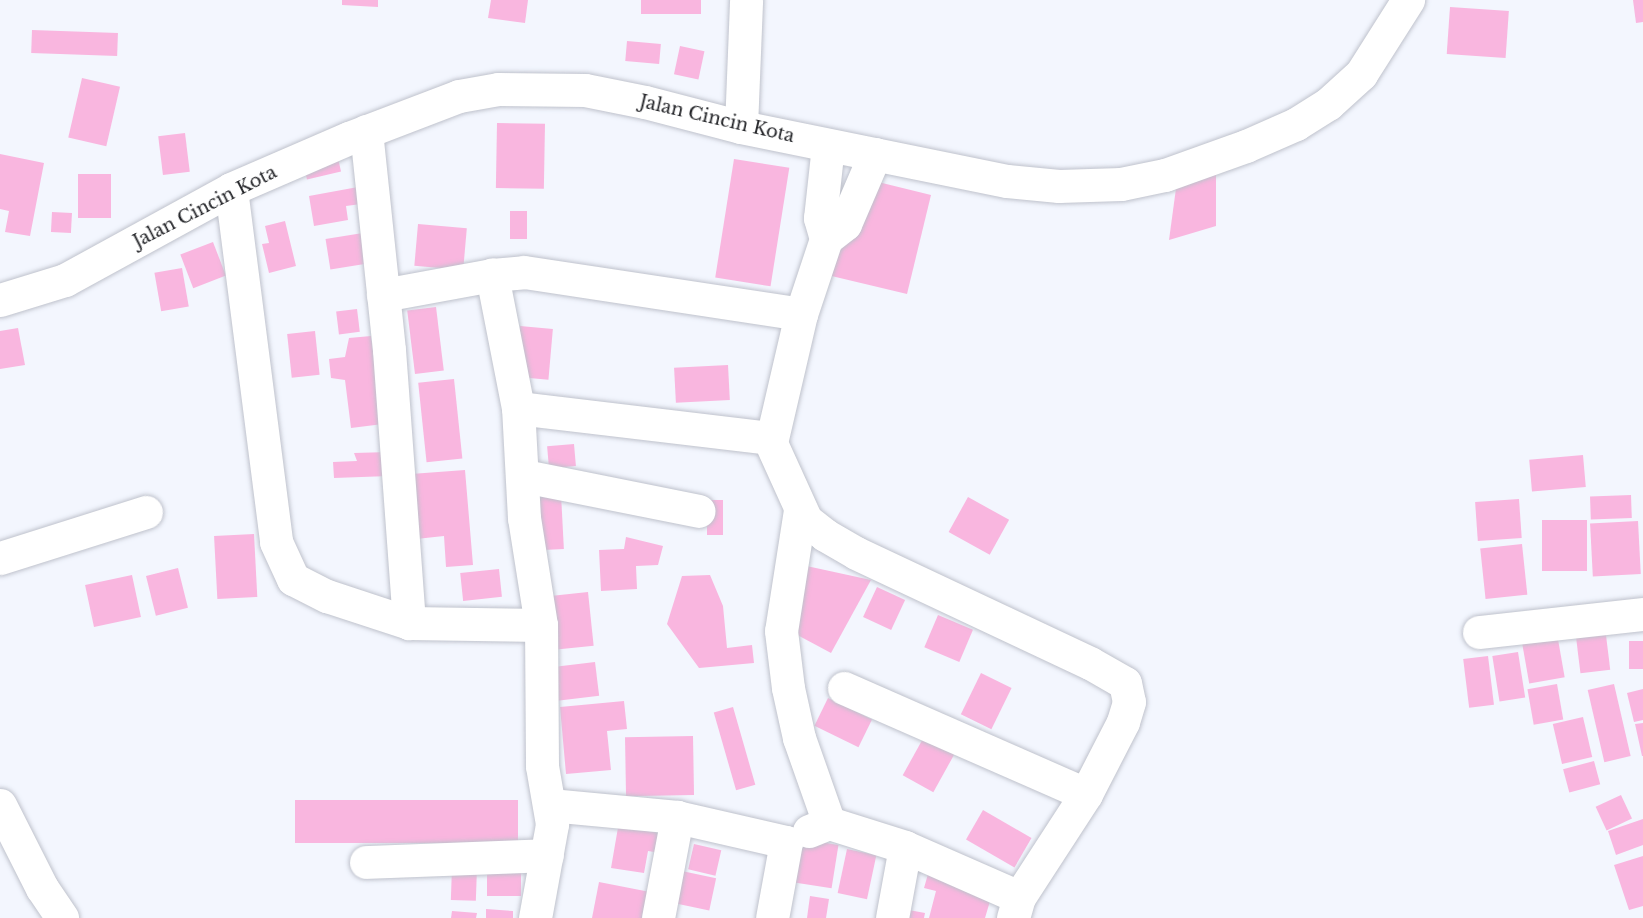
<!DOCTYPE html>
<html>
<head>
<meta charset="utf-8">
<style>
	body { margin:0 }
	#map { position:relative; width:1643px; height:918px; overflow:hidden; background:#f3f6fe; font-family:"Libre Baskerville",serif }
	div>[style] { position:absolute }
	[style*='--x'] { left:calc(var(--x)*1px); top:calc(var(--y)*1px); width:calc(var(--w)*1px); rotate:calc(var(--a)*1deg) }
	.building>* { inset:0; background:#f9b6df; transform-origin:0 0 }
	.roads { filter:drop-shadow(0 0 2px #bfc2cc) drop-shadow(0 0 2px #bfc2cc) }
	.minor>* { height:33px; margin:-16.5px; padding:0 16.5px; transform-origin:16.5px; border-radius:16.5px; background:#fff }
	span { translate:-50% -50%; white-space:nowrap; text-align:center; line-height:1.15; -webkit-text-stroke:4.5px #fff; paint-order:stroke }
	.street-label { font-size:18px; color:#232428 }
</style>
</head>
<body>
<div id="map">
	<div class="building">
		<div style="clip-path:polygon(342px 0,378px 0,378px 7px,342px 5px)"></div>
		<div style="clip-path:polygon(491px 0,528px 0,525px 23px,488px 18px)"></div>
		<div style="left:641px;top:0;width:60px;height:14px"></div>
		<div style="clip-path:polygon(1633px 0,1643px 0,1643px 22px,1636px 23px)"></div>
		<div style="left:1450px;top:7px;width:59px;height:47px;rotate:4deg"></div>
		<div style="left:32px;top:30px;width:86px;height:23px;rotate:2deg"></div>
		<div style="left:627px;top:41px;width:34px;height:20px;rotate:5deg"></div>
		<div style="left:680px;top:46px;width:25px;height:29px;rotate:12deg"></div>
		<div style="left:82px;top:78px;width:39px;height:61px;rotate:13deg"></div>
		<div style="left:497px;top:123px;width:48px;height:65px;rotate:1deg"></div>
		<div style="left:185px;top:133px;width:39px;height:27px;rotate:83deg"></div>
		<div style="clip-path:polygon(0 154px,44px 163px,30px 236px,5px 232px,9px 211px,0 209px)"></div>
		<div style="left:337px;top:154px;width:18px;height:35px;rotate:77deg"></div>
		<div style="left:734px;top:159px;width:56px;height:120px;rotate:9deg"></div>
		<div style="clip-path:polygon(1216px 169px,1216px 226px,1169px 240px,1177px 181px)"></div>
		<div style="left:78px;top:174px;width:33px;height:44px"></div>
		<div style="clip-path:polygon(870px 180px,931px 195px,907px 294px,819px 273px)"></div>
		<div style="clip-path:polygon(358px 187px,361px 204px,346px 206px,348px 220px,314px 226px,309px 196px)"></div>
		<div style="left:510px;top:211px;width:17px;height:28px"></div>
		<div style="left:52px;top:212px;width:20px;height:20px;rotate:3deg"></div>
		<div style="clip-path:polygon(285px 221px,296px 266px,269px 273px,262px 244px,269px 243px,265px 226px)"></div>
		<div style="left:418px;top:224px;width:49px;height:42px;rotate:5deg"></div>
		<div style="left:369px;top:232px;width:31px;height:44px;rotate:81deg"></div>
		<div style="left:213px;top:242px;width:36px;height:35px;rotate:69deg"></div>
		<div style="left:182px;top:268px;width:39px;height:28px;rotate:80deg"></div>
		<div style="left:436px;top:307px;width:64px;height:29px;rotate:83deg"></div>
		<div style="left:357px;top:309px;width:23px;height:21px;rotate:83deg"></div>
		<div style="left:520px;top:326px;width:33px;height:51px;rotate:5deg"></div>
		<div style="clip-path:polygon(18px 328px,25px 365px,0 369px,0 331px)"></div>
		<div style="left:315px;top:331px;width:44px;height:28px;rotate:84deg"></div>
		<div style="clip-path:polygon(371px 336px,383px 424px,351px 428px,345px 380px,331px 378px,329px 359px,345px 357px,349px 338px)"></div>
		<div style="left:728px;top:365px;width:35px;height:54px;rotate:87deg"></div>
		<div style="left:454px;top:379px;width:80px;height:36px;rotate:84deg"></div>
		<div style="left:574px;top:444px;width:22px;height:27px;rotate:85deg"></div>
		<div style="clip-path:polygon(389px 452px,389px 476px,334px 478px,333px 462px,357px 461px,354px 453px)"></div>
		<div style="left:1583px;top:455px;width:32px;height:54px;rotate:85deg"></div>
		<div style="clip-path:polygon(465px 470px,473px 565px,446px 567px,444px 536px,416px 539px,411px 474px)"></div>
		<div style="left:561px;top:494px;width:55px;height:26px;rotate:87deg"></div>
		<div style="left:1631px;top:495px;width:23px;height:41px;rotate:88deg"></div>
		<div style="left:968px;top:497px;width:47px;height:40px;rotate:29deg"></div>
		<div style="left:1519px;top:499px;width:39px;height:44px;rotate:86deg"></div>
		<div style="left:723px;top:500px;width:35px;height:16px;rotate:90deg"></div>
		<div style="left:1542px;top:520px;width:45px;height:51px"></div>
		<div style="left:1638px;top:521px;width:53px;height:48px;rotate:87deg"></div>
		<div style="left:254px;top:534px;width:63px;height:40px;rotate:87deg"></div>
		<div style="clip-path:polygon(626px 537px,663px 546px,658px 565px,636px 566px,637px 589px,601px 591px,599px 550px,624px 549px)"></div>
		<div style="left:1522px;top:544px;width:51px;height:42px;rotate:84deg"></div>
		<div style="clip-path:polygon(802px 565px,871px 580px,831px 653px,788px 630px)"></div>
		<div style="left:178px;top:568px;width:41px;height:33px;rotate:76deg"></div>
		<div style="left:499px;top:569px;width:28px;height:39px;rotate:84deg"></div>
		<div style="left:132px;top:575px;width:43px;height:48px;rotate:78deg"></div>
		<div style="clip-path:polygon(710px 575px,723px 606px,727px 648px,752px 645px,754px 663px,699px 668px,667px 624px,682px 576px)"></div>
		<div style="left:877px;top:587px;width:31px;height:33px;rotate:25deg"></div>
		<div style="left:588px;top:592px;width:54px;height:47px;rotate:84deg"></div>
		<div style="left:938px;top:615px;width:38px;height:35px;rotate:23deg"></div>
		<div style="left:1605px;top:627px;width:43px;height:30px;rotate:83deg"></div>
		<div style="left:1556px;top:628px;width:50px;height:36px;rotate:80deg"></div>
		<div style="left:1643px;top:641px;width:28px;height:14px;rotate:90deg"></div>
		<div style="left:1518px;top:652px;width:46px;height:26px;rotate:81deg"></div>
		<div style="left:1488px;top:656px;width:49px;height:25px;rotate:83deg"></div>
		<div style="left:595px;top:662px;width:34px;height:42px;rotate:83deg"></div>
		<div style="left:981px;top:673px;width:34px;height:46px;rotate:26deg"></div>
		<div style="left:1557px;top:684px;width:36px;height:30px;rotate:80deg"></div>
		<div style="left:1614px;top:684px;width:74px;height:27px;rotate:77deg"></div>
		<div style="clip-path:polygon(1643px 689px,1643px 720px,1634px 722px,1627px 693px)"></div>
		<div style="left:828px;top:698px;width:49px;height:31px;rotate:26deg"></div>
		<div style="clip-path:polygon(624px 701px,627px 729px,607px 731px,611px 770px,566px 774px,560px 707px)"></div>
		<div style="left:733px;top:707px;width:81px;height:20px;rotate:74deg"></div>
		<div style="left:1583px;top:717px;width:41px;height:31px;rotate:77deg"></div>
		<div style="clip-path:polygon(1643px 723px,1643px 756px,1642px 756px,1635px 724px)"></div>
		<div style="left:925px;top:735px;width:35px;height:46px;rotate:29deg"></div>
		<div style="left:693px;top:736px;width:59px;height:68px;rotate:89deg"></div>
		<div style="left:1594px;top:761px;width:24px;height:32px;rotate:75deg"></div>
		<div style="left:1621px;top:795px;width:26px;height:28px;rotate:65deg"></div>
		<div style="left:295px;top:800px;width:223px;height:43px"></div>
		<div style="left:983px;top:810px;width:56px;height:34px;rotate:30deg"></div>
		<div style="clip-path:polygon(620px 816px,650px 821px,648px 831px,664px 834px,660px 853px,648px 851px,644px 873px,611px 868px)"></div>
		<div style="clip-path:polygon(1643px 819px,1643px 845px,1616px 855px,1608px 831px)"></div>
		<div style="left:795px;top:838px;width:44px;height:44px;rotate:9deg"></div>
		<div style="left:694px;top:844px;width:28px;height:26px;rotate:13deg"></div>
		<div style="left:847px;top:849px;width:30px;height:45px;rotate:12deg"></div>
		<div style="clip-path:polygon(1643px 856px,1643px 906px,1629px 910px,1614px 865px)"></div>
		<div style="left:487px;top:866px;width:34px;height:30px"></div>
		<div style="left:452px;top:867px;width:25px;height:33px;rotate:2deg"></div>
		<div style="left:677px;top:870px;width:40px;height:33px;rotate:12deg"></div>
		<div style="clip-path:polygon(928px 874px,993px 891px,985px 918px,929px 918px,936px 891px,924px 888px)"></div>
		<div style="clip-path:polygon(599px 882px,650px 892px,645px 918px,592px 918px)"></div>
		<div style="clip-path:polygon(810px 896px,829px 899px,826px 918px,807px 918px)"></div>
		<div style="clip-path:polygon(898px 908px,925px 913px,924px 918px,896px 918px)"></div>
		<div style="clip-path:polygon(486px 909px,513px 911px,513px 918px,486px 918px)"></div>
		<div style="clip-path:polygon(452px 911px,477px 913px,476px 918px,451px 918px)"></div>
	</div>
	<div class="roads">
		<div class="minor">
			<div style="--x:741;--y:127;--w:127;--a:-87.7"></div>
			<div style="--x:366;--y:131;--w:220;--a:84"></div>
			<div style="--x:389;--y:350;--w:274;--a:85.8"></div>
			<div style="--x:875;--y:154;--w:76;--a:113.2"></div>
			<div style="--x:845;--y:224;--w:24;--a:142"></div>
			<div style="--x:826;--y:239;--w:79;--a:108.4"></div>
			<div style="--x:801;--y:314;--w:132;--a:103.1"></div>
			<div style="--x:771;--y:443;--w:85;--a:65.6"></div>
			<div style="--x:806;--y:520;--w:24;--a:38"></div>
			<div style="--x:825;--y:535;--w:36;--a:30"></div>
			<div style="--x:856;--y:553;--w:259;--a:25.2"></div>
			<div style="--x:1090;--y:663;--w:40;--a:29.7"></div>
			<div style="--x:1125;--y:683;--w:19;--a:78"></div>
			<div style="--x:1129;--y:702;--w:21;--a:107"></div>
			<div style="--x:1123;--y:722;--w:81;--a:117.2"></div>
			<div style="--x:1086;--y:794;--w:123;--a:123"></div>
			<div style="--x:1019;--y:897;--w:22;--a:106"></div>
			<div style="--x:231;--y:189;--w:356;--a:82.7"></div>
			<div style="--x:276;--y:542;--w:41;--a:65.3"></div>
			<div style="--x:293;--y:579;--w:38;--a:27"></div>
			<div style="--x:327;--y:596;--w:86;--a:18.2"></div>
			<div style="--x:409;--y:623;--w:132;--a:0.9"></div>
			<div style="--x:826;--y:239;--w:22;--a:-106"></div>
			<div style="--x:820;--y:218;--w:73;--a:-83.7"></div>
			<div style="--x:383;--y:295;--w:111;--a:-10.4"></div>
			<div style="--x:0;--y:300;--w:68;--a:-17.1"></div>
			<div style="--x:65;--y:280;--w:189;--a:-28.7"></div>
			<div style="--x:231;--y:189;--w:129;--a:-23.4"></div>
			<div style="--x:349;--y:138;--w:118;--a:-20.9"></div>
			<div style="--x:459;--y:96;--w:40;--a:-10"></div>
			<div style="--x:498;--y:89;--w:87;--a:0.7"></div>
			<div style="--x:585;--y:90;--w:61;--a:11.3"></div>
			<div style="--x:645;--y:102;--w:99;--a:14.6"></div>
			<div style="--x:741;--y:127;--w:271;--a:11.5"></div>
			<div style="--x:1007;--y:181;--w:52;--a:5.5"></div>
			<div style="--x:1059;--y:186;--w:62;--a:-1.8"></div>
			<div style="--x:1121;--y:184;--w:45;--a:-11.6"></div>
			<div style="--x:1165;--y:175;--w:86;--a:-19.7"></div>
			<div style="--x:1246;--y:146;--w:55;--a:-23.7"></div>
			<div style="--x:1296;--y:124;--w:38;--a:-32"></div>
			<div style="--x:1328;--y:104;--w:45;--a:-42.3"></div>
			<div style="--x:1361;--y:74;--w:88;--a:-57.6"></div>
			<div style="--x:518;--y:408;--w:255;--a:6.8"></div>
			<div style="--x:524;--y:476;--w:178;--a:11.3"></div>
			<div style="--x:800;--y:510;--w:122;--a:98.9"></div>
			<div style="--x:781;--y:631;--w:57;--a:83"></div>
			<div style="--x:788;--y:688;--w:51;--a:77.6"></div>
			<div style="--x:799;--y:738;--w:90;--a:70.6"></div>
			<div style="--x:0;--y:558;--w:153;--a:-17.5"></div>
			<div style="--x:1479;--y:632;--w:165;--a:-6.3"></div>
			<div style="--x:844;--y:688;--w:264;--a:23.7"></div>
			<div style="--x:0;--y:805;--w:93;--a:63.2"></div>
			<div style="--x:42;--y:888;--w:36;--a:56"></div>
			<div style="--x:550;--y:805;--w:128;--a:5.4"></div>
			<div style="--x:677;--y:817;--w:112;--a:12.9"></div>
			<div style="--x:786;--y:842;--w:77;--a:100.4"></div>
			<div style="--x:809;--y:831;--w:22;--a:-22"></div>
			<div style="--x:829;--y:823;--w:80;--a:17.5"></div>
			<div style="--x:905;--y:847;--w:124;--a:23.7"></div>
			<div style="--x:366;--y:862;--w:181;--a:-2.2"></div>
			<div style="--x:535;--y:918;--w:96;--a:-79.7"></div>
			<div style="--x:552;--y:824;--w:59;--a:-99.8"></div>
			<div style="--x:542;--y:766;--w:141;--a:-90.4"></div>
			<div style="--x:541;--y:625;--w:108;--a:-99"></div>
			<div style="--x:524;--y:518;--w:110;--a:-93.1"></div>
			<div style="--x:518;--y:408;--w:136;--a:-101.1"></div>
			<div style="--x:492;--y:275;--w:32;--a:-5"></div>
			<div style="--x:524;--y:272;--w:280;--a:8.6"></div>
			<div style="--x:658;--y:918;--w:103;--a:-79.3"></div>
			<div style="--x:892;--y:918;--w:72;--a:-79.6"></div>
		</div>
	</div>
	<div class="street-label">
		<span style="left:717px;top:119px;rotate:13deg">Jalan Cincin Kota</span>
		<span style="left:205px;top:207px;rotate:-27deg">Jalan Cincin Kota</span>
	</div>
</div>
</body>
</html>
